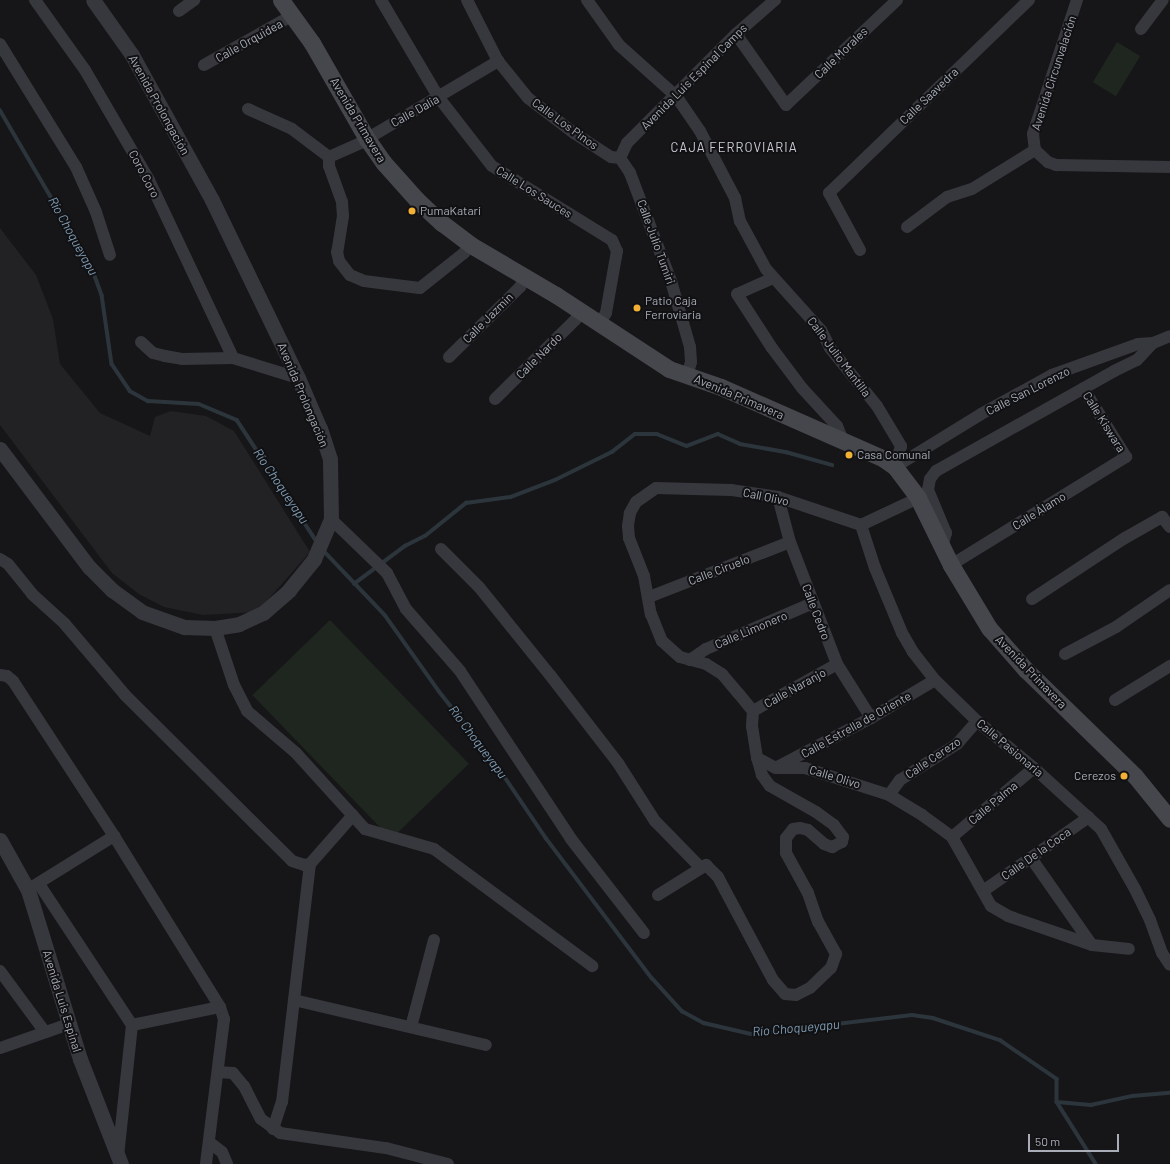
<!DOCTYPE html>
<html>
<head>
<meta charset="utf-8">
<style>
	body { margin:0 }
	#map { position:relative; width:1170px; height:1164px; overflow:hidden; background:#161618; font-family:Barlow,sans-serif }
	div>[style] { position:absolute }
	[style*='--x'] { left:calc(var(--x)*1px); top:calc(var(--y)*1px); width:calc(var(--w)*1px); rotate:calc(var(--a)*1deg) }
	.built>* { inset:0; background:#222225 }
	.green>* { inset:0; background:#1e261f; transform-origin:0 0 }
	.stream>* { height:3.5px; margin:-1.75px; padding:0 1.75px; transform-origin:1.75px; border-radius:1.75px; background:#2c353c }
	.minor>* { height:12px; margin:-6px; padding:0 6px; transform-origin:6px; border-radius:6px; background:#37383d }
	.tertiary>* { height:15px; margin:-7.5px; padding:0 7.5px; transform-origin:7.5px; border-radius:7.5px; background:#37383d }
	.secondary>* { height:17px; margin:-8.5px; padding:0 8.5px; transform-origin:8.5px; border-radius:8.5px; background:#45474d }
	.dots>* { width:11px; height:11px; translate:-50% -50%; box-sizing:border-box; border:2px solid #111113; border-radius:50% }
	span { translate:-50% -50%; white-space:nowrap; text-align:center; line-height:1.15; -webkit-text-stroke:4px #111113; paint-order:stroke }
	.street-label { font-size:12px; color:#a8adb8 }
	.poi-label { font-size:12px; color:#a8adb8 }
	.left { translate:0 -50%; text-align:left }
	.right { translate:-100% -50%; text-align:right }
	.neighbourhood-label { font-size:13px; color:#c9ccd4; letter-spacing:1px }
	.water-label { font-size:13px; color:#7f9bb3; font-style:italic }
	.scale { position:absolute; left:1028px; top:1134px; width:91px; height:18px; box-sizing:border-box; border:2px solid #a8adb8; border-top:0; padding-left:5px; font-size:12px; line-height:14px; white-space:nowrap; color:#a8adb8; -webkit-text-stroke:3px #111113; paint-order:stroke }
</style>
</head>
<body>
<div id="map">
	<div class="built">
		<div style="clip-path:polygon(0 228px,36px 275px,53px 319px,60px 364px,100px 413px,150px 436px,155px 417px,171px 411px,206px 416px,234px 431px,310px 552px,257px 612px,203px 615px,164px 607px,139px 594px,112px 573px,0 425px)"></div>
	</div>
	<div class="green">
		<div style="left:1117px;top:42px;width:27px;height:47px;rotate:31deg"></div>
		<div style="left:330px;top:620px;width:200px;height:108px;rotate:46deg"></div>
	</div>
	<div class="stream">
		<div style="--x:0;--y:110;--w:180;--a:59.6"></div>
		<div style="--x:91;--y:265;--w:32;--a:70"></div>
		<div style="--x:102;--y:295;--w:70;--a:81.8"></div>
		<div style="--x:112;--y:364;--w:32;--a:56"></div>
		<div style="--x:130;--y:391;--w:21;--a:29"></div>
		<div style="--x:148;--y:401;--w:51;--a:3.4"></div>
		<div style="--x:199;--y:404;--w:41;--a:22.8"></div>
		<div style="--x:237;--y:420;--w:146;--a:56.7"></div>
		<div style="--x:322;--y:549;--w:91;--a:46.3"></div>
		<div style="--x:385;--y:615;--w:93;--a:54.6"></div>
		<div style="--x:439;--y:691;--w:85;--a:51.7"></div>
		<div style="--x:492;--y:758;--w:97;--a:56"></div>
		<div style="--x:546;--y:838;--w:176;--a:52.9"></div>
		<div style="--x:652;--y:978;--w:45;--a:47.7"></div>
		<div style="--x:682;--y:1011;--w:25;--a:29"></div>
		<div style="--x:704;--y:1023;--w:48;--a:13.2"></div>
		<div style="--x:751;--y:1034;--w:162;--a:-6.7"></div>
		<div style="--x:912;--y:1015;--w:21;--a:8"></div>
		<div style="--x:933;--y:1018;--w:71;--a:18.2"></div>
		<div style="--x:1000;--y:1040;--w:69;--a:34.4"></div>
		<div style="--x:1057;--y:1079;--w:23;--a:90"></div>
		<div style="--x:1057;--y:1102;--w:73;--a:57.8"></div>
		<div style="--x:354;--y:584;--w:64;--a:-36.7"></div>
		<div style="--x:405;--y:546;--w:22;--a:-27"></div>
		<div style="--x:425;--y:536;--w:53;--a:-38.8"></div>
		<div style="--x:466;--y:503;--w:45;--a:-7.6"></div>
		<div style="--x:511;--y:497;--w:47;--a:-21.1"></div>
		<div style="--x:555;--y:480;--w:64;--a:-26.2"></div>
		<div style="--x:612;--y:452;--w:29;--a:-38"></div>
		<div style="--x:635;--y:434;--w:22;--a:0"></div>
		<div style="--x:657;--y:434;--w:32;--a:22"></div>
		<div style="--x:687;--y:446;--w:33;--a:-21"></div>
		<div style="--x:718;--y:434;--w:24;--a:24"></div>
		<div style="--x:740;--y:444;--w:47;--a:9.9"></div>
		<div style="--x:786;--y:452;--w:48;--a:15.8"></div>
		<div style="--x:1057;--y:1102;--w:34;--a:5"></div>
		<div style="--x:1091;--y:1105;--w:42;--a:-12.4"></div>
		<div style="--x:1132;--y:1096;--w:38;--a:-5"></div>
	</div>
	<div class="minor">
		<div style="--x:35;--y:0;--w:86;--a:54.5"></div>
		<div style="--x:85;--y:70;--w:127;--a:59.8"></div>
		<div style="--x:149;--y:180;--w:197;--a:64.7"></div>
		<div style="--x:381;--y:0;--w:114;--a:59.4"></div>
		<div style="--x:439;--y:98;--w:86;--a:52.1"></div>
		<div style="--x:492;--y:166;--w:141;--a:31.7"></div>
		<div style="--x:612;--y:240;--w:12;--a:66"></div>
		<div style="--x:617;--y:251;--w:63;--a:100.1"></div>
		<div style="--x:606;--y:313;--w:12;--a:121"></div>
		<div style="--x:467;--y:0;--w:68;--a:63.1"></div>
		<div style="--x:498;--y:61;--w:48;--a:51"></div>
		<div style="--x:528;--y:98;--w:58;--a:37.3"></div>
		<div style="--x:574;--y:133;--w:44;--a:33"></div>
		<div style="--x:611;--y:157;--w:9;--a:6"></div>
		<div style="--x:587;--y:0;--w:55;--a:54.6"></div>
		<div style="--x:619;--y:45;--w:76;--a:41.8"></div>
		<div style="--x:676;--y:96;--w:42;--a:55.6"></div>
		<div style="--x:700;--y:131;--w:76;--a:62.4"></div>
		<div style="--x:735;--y:198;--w:24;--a:78"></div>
		<div style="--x:740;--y:221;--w:55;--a:61.6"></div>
		<div style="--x:766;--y:269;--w:82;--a:48"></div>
		<div style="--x:821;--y:330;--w:20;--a:63"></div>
		<div style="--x:830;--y:348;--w:75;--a:51"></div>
		<div style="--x:877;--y:406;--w:47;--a:59"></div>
		<div style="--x:901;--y:446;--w:22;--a:106"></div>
		<div style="--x:1077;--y:0;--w:141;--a:108.2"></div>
		<div style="--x:1033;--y:134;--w:16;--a:83"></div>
		<div style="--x:1035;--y:150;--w:18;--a:43"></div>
		<div style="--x:1048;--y:162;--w:9;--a:21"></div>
		<div style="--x:1056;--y:165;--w:114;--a:1"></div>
		<div style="--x:179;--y:11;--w:19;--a:-36"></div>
		<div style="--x:1141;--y:29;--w:36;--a:-53"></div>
		<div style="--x:736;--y:34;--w:87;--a:54.8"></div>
		<div style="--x:786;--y:105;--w:153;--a:-43.4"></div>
		<div style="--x:0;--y:44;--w:145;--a:58.3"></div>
		<div style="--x:76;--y:167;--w:49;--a:66"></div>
		<div style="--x:96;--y:212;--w:45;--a:72"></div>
		<div style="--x:204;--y:65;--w:102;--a:-29.3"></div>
		<div style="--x:248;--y:109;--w:48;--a:24.4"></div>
		<div style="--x:292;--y:129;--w:46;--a:37.1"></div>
		<div style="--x:329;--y:157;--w:9;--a:90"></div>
		<div style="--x:329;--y:166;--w:38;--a:70"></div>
		<div style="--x:342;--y:202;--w:14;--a:86"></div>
		<div style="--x:343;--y:216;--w:36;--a:99"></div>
		<div style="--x:337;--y:252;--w:9;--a:77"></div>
		<div style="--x:339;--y:261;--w:18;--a:52"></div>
		<div style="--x:350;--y:275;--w:15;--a:23"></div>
		<div style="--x:364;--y:281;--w:56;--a:7.1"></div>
		<div style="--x:420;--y:288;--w:56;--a:-38.5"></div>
		<div style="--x:464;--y:253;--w:11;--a:-49"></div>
		<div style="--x:329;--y:157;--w:34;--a:-24"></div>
		<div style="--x:360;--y:143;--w:161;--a:-30.7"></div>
		<div style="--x:620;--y:158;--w:18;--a:56"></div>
		<div style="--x:630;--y:173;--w:116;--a:69.2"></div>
		<div style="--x:671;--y:281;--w:69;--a:73.9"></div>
		<div style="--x:690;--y:347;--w:15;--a:86"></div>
		<div style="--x:691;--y:362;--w:15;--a:106"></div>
		<div style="--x:620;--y:158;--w:17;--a:-65"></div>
		<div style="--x:627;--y:143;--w:154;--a:-45"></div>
		<div style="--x:736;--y:34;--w:52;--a:-41.1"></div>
		<div style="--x:907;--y:227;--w:50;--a:-36.9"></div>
		<div style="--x:947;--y:197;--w:26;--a:-18"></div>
		<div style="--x:972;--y:189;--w:74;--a:-31.8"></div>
		<div style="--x:860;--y:250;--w:65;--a:-118.5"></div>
		<div style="--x:829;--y:193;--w:278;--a:-44"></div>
		<div style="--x:773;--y:278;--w:39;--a:156"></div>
		<div style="--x:737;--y:294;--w:64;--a:57.1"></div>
		<div style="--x:772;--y:348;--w:50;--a:53.1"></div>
		<div style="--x:802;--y:388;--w:52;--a:47.4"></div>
		<div style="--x:837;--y:426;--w:16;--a:68"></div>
		<div style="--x:141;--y:342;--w:16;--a:43"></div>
		<div style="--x:153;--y:353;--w:12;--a:14"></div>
		<div style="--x:165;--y:356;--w:17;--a:10"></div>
		<div style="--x:182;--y:359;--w:51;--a:-1.1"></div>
		<div style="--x:233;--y:358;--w:68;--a:17.1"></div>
		<div style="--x:449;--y:357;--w:100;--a:-44.6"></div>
		<div style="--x:520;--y:287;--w:10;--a:-61"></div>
		<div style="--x:495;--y:399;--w:114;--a:-44.6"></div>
		<div style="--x:576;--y:319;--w:9;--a:-58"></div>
		<div style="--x:895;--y:467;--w:101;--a:-31.6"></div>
		<div style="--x:981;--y:414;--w:81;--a:-28.8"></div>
		<div style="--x:1052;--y:375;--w:91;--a:-19.8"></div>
		<div style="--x:1138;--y:344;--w:15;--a:-4"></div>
		<div style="--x:1153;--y:343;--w:18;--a:-22"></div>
		<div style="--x:778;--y:497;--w:47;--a:75.1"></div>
		<div style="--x:790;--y:542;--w:131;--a:68.9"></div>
		<div style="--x:837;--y:664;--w:64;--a:57.8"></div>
		<div style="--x:331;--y:519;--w:78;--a:44"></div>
		<div style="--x:387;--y:573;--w:41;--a:62.2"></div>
		<div style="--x:406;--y:609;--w:82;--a:48.9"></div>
		<div style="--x:460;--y:671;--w:201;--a:56.5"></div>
		<div style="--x:571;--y:839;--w:119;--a:52.2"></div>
		<div style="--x:861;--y:525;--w:88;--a:-161.4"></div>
		<div style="--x:778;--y:497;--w:48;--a:-171.5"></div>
		<div style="--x:731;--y:490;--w:75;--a:-178.5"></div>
		<div style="--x:656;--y:488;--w:24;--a:145"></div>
		<div style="--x:636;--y:502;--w:13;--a:119"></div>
		<div style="--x:630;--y:513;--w:13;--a:99"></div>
		<div style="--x:628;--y:526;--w:12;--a:85"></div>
		<div style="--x:629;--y:538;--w:41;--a:68.5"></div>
		<div style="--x:644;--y:576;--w:39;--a:80"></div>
		<div style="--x:651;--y:614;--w:29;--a:68"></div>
		<div style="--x:662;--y:641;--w:24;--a:42"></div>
		<div style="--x:680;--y:657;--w:27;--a:15"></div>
		<div style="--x:706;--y:664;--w:19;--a:32"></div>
		<div style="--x:722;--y:674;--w:26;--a:50"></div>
		<div style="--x:739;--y:694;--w:22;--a:51"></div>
		<div style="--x:753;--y:711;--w:15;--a:94"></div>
		<div style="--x:752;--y:726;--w:32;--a:81"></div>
		<div style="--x:757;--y:758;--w:21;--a:28"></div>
		<div style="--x:776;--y:768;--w:29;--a:0"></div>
		<div style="--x:805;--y:768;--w:88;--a:17.8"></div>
		<div style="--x:889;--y:795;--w:39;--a:31"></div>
		<div style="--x:922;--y:815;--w:37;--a:36"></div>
		<div style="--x:952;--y:837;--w:79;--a:60.5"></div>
		<div style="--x:991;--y:906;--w:20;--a:30"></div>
		<div style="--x:1008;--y:916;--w:89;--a:19"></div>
		<div style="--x:1092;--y:945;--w:37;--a:6"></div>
		<div style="--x:861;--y:525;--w:45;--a:72"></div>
		<div style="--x:875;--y:568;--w:70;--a:67.4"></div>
		<div style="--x:902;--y:633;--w:22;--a:60"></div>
		<div style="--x:913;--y:652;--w:36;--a:52"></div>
		<div style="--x:935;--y:680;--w:59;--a:44.3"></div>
		<div style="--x:977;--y:721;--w:74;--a:39.5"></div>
		<div style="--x:1034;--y:768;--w:91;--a:42.3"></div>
		<div style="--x:1101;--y:829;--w:69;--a:60.5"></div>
		<div style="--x:1135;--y:889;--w:34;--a:64"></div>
		<div style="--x:1150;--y:920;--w:35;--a:70"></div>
		<div style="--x:1162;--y:953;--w:14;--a:56"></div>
		<div style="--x:861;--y:525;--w:63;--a:-25.3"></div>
		<div style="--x:942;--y:547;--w:15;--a:-74"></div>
		<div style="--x:946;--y:533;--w:47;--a:-112.7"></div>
		<div style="--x:928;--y:490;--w:11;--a:-80"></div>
		<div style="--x:930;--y:479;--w:10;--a:-53"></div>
		<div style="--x:936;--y:471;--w:204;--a:-29.3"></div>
		<div style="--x:1114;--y:371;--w:25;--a:-26"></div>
		<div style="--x:1137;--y:360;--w:23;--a:-47"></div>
		<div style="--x:441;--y:549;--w:54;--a:45"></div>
		<div style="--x:479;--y:587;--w:113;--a:51.1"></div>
		<div style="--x:550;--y:675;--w:111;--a:52.3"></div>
		<div style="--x:618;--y:763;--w:69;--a:57.5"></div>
		<div style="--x:655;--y:821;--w:64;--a:45.6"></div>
		<div style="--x:0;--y:559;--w:9;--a:32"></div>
		<div style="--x:8;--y:564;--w:38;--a:51"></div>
		<div style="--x:32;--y:594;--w:43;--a:42.2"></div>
		<div style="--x:64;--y:623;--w:94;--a:49.7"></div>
		<div style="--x:125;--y:695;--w:235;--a:44.8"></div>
		<div style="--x:292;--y:861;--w:13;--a:18"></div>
		<div style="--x:304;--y:865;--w:6;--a:-9"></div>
		<div style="--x:310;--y:864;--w:65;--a:-48.7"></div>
		<div style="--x:951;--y:565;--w:206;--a:-31.7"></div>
		<div style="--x:1126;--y:457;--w:81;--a:-121.9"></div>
		<div style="--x:649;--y:597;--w:151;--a:-21.3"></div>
		<div style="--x:1032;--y:599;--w:111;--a:-33.3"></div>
		<div style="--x:1125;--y:538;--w:43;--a:-29.6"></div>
		<div style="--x:1162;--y:517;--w:13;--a:51"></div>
		<div style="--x:215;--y:628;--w:60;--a:71.6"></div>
		<div style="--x:234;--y:685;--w:29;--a:63"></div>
		<div style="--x:247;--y:711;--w:65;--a:40.6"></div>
		<div style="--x:296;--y:753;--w:103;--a:47.8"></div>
		<div style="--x:365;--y:829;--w:72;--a:16.2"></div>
		<div style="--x:434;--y:849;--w:197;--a:36.5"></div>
		<div style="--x:1065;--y:654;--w:58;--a:-27.9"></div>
		<div style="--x:1116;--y:627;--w:65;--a:-34.4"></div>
		<div style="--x:690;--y:660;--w:19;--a:-35"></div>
		<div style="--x:706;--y:649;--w:116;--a:-23.3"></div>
		<div style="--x:0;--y:675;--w:7;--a:8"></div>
		<div style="--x:7;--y:676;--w:8;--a:40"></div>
		<div style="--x:13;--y:681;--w:185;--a:56.9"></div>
		<div style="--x:114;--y:836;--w:201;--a:58.2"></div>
		<div style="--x:220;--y:1007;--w:13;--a:72"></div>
		<div style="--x:224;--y:1019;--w:146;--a:97.1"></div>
		<div style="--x:1115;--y:700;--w:65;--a:-31.7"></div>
		<div style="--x:753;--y:711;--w:96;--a:-29.2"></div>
		<div style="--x:779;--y:766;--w:104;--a:-27.6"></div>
		<div style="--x:871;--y:718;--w:74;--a:-30.7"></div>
		<div style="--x:889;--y:795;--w:19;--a:-54"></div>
		<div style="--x:900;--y:780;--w:67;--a:-32.3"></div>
		<div style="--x:957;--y:744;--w:30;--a:-49"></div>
		<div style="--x:952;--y:837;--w:107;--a:-40.1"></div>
		<div style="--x:1031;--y:858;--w:106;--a:55"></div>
		<div style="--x:39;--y:884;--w:169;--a:56.6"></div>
		<div style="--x:132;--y:1025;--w:132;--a:96.1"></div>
		<div style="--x:32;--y:887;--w:97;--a:-31.9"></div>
		<div style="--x:983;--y:891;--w:129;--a:-34.9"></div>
		<div style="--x:658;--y:895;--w:57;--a:-32"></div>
		<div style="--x:706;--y:865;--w:17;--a:45"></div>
		<div style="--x:718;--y:877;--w:117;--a:61.9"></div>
		<div style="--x:773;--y:980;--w:18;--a:49"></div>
		<div style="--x:785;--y:994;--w:11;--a:5"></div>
		<div style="--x:796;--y:995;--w:16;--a:-27"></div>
		<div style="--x:810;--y:988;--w:29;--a:-44"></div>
		<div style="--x:831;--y:968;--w:15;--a:-70"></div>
		<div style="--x:836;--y:954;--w:37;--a:-119"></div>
		<div style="--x:818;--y:922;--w:31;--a:-109"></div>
		<div style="--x:808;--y:893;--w:46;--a:-118.8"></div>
		<div style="--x:786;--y:853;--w:15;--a:-90"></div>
		<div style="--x:786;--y:838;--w:11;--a:-52"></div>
		<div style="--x:793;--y:829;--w:7;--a:-8"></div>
		<div style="--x:800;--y:828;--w:8;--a:14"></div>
		<div style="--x:808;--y:830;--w:21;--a:41"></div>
		<div style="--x:824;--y:844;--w:9;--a:21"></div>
		<div style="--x:832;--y:847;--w:11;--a:-27"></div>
		<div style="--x:842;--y:842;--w:5;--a:-79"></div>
		<div style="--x:843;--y:837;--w:15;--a:-127"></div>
		<div style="--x:834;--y:825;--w:22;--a:-144"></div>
		<div style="--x:816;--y:812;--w:53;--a:-150.5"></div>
		<div style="--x:770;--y:786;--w:14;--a:-126"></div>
		<div style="--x:762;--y:775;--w:18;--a:-106"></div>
		<div style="--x:0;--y:971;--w:76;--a:53.6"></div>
		<div style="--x:294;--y:1000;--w:197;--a:13.2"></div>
		<div style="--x:132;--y:1025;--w:90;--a:-11.6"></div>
		<div style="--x:411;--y:1027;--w:90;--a:-75.2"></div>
		<div style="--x:0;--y:1048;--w:73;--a:-19.2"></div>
		<div style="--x:218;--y:1072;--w:15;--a:4"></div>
		<div style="--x:233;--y:1073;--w:17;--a:50"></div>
		<div style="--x:244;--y:1086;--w:37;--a:63"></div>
		<div style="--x:261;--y:1119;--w:24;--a:36"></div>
		<div style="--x:280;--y:1133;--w:107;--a:8.1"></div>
		<div style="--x:386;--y:1148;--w:64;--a:14.5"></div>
		<div style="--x:273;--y:1129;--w:28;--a:-72"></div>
		<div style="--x:282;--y:1102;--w:240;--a:-83.3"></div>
		<div style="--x:209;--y:1142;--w:16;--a:38"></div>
		<div style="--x:222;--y:1152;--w:13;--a:67"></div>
	</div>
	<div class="tertiary">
		<div style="--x:0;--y:449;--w:148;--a:53"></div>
		<div style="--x:89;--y:567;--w:33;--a:45"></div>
		<div style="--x:112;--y:590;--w:37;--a:36"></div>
		<div style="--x:142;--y:612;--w:45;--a:19.7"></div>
		<div style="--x:184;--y:627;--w:31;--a:2"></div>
		<div style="--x:215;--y:628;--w:24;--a:-9"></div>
		<div style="--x:239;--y:624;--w:26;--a:-25"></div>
		<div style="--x:263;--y:613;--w:35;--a:-41"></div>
		<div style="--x:289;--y:590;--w:40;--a:-51"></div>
		<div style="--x:314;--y:559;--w:43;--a:-67"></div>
		<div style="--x:331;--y:519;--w:60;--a:-91"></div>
		<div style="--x:330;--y:459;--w:32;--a:-108"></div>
		<div style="--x:320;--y:429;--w:56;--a:-113.3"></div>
		<div style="--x:298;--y:378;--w:198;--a:-115.8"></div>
		<div style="--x:212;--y:200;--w:166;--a:-118.9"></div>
		<div style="--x:132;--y:55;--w:67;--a:-125.3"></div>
		<div style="--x:0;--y:840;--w:57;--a:60.8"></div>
		<div style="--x:28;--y:890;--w:177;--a:72.9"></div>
		<div style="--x:80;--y:1059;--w:113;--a:68.7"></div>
	</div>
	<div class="secondary">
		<div style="--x:281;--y:0;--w:53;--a:54.2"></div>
		<div style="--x:312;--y:43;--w:111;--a:60.2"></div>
		<div style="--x:367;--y:139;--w:28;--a:55"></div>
		<div style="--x:383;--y:162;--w:51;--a:48.2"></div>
		<div style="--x:417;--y:200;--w:34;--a:43"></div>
		<div style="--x:442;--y:223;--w:36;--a:37"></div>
		<div style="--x:471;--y:245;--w:99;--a:30.5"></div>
		<div style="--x:556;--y:295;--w:135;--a:33.2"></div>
		<div style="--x:669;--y:369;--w:55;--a:19.1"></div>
		<div style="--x:721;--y:387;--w:178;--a:23.8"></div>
		<div style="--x:884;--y:459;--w:14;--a:36"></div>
		<div style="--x:895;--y:467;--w:39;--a:53"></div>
		<div style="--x:918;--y:498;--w:75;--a:63.8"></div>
		<div style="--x:951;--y:565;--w:74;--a:58.9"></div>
		<div style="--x:989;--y:628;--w:56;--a:48.6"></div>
		<div style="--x:1026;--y:670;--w:152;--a:44.2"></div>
		<div style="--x:1135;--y:776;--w:55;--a:50.9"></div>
	</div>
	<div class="dots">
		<div style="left:412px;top:211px;background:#f2b134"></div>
		<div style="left:637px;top:308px;background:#f2b134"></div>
		<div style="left:849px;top:455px;background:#f2b134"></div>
		<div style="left:1124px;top:776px;background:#f2b134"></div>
	</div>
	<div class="street-label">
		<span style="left:249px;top:41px;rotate:-29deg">Calle Orquidea</span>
		<span style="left:841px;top:53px;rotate:-44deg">Calle Morales</span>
		<span style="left:1054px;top:73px;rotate:-72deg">Avenida Circunvalación</span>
		<span style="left:694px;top:77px;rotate:-45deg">Avenida Luis Espinal Camps</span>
		<span style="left:929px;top:96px;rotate:-44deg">Calle Saavedra</span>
		<span style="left:159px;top:105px;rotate:61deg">Avenida Prolongación</span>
		<span style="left:415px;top:111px;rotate:-29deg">Calle Dalia</span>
		<span style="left:358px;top:120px;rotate:59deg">Avenida Primavera</span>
		<span style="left:565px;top:124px;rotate:36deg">Calle Los Pinos</span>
		<span style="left:144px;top:174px;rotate:62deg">Coro Coro</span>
		<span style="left:534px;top:192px;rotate:32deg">Calle Los Sauces</span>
		<span style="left:656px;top:242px;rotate:70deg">Calle Julio Tumiri</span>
		<span style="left:488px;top:318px;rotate:-45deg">Calle Jazmin</span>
		<span style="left:539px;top:356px;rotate:-45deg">Calle Nardo</span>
		<span style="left:839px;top:357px;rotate:53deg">Calle Julio Mantilla</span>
		<span style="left:1028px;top:391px;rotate:-27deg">Calle San Lorenzo</span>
		<span style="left:303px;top:395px;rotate:67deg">Avenida Prolongación</span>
		<span style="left:739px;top:397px;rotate:23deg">Avenida Primavera</span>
		<span style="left:1104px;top:422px;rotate:58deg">Calle Kiswara</span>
		<span style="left:766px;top:497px;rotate:12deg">Call Olivo</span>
		<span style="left:1039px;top:511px;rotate:-32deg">Calle Álamo</span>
		<span style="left:719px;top:570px;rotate:-21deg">Calle Ciruelo</span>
		<span style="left:816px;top:612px;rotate:69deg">Calle Cedro</span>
		<span style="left:751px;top:630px;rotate:-23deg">Calle Limonero</span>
		<span style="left:1031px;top:672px;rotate:46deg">Avenida Primavera</span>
		<span style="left:795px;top:688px;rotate:-29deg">Calle Naranjo</span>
		<span style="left:856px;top:725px;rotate:-29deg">Calle Estrella de Oriente</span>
		<span style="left:1010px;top:748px;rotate:40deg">Calle Pasionaria</span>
		<span style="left:933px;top:758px;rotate:-34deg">Calle Cerezo</span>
		<span style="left:835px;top:777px;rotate:17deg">Calle Olivo</span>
		<span style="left:993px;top:803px;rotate:-40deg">Calle Palma</span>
		<span style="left:1036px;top:854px;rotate:-35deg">Calle De la Coca</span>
		<span style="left:62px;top:1001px;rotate:73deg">Avenida Luis Espinal</span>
	</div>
	<div class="poi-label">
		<span class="left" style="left:420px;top:211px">PumaKatari</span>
		<span class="left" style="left:645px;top:308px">Patio Caja<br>Ferroviaria</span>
		<span class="left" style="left:857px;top:455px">Casa Comunal</span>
		<span class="right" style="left:1116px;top:776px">Cerezos</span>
	</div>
	<div class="neighbourhood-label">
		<span style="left:734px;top:147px">CAJA FERROVIARIA</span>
	</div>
	<div class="water-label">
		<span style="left:73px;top:236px;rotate:61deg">Río Choqueyapu</span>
		<span style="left:281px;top:486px;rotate:56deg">Río Choqueyapu</span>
		<span style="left:478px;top:742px;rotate:53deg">Río Choqueyapu</span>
		<span style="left:796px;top:1028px;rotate:-5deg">Río Choqueyapu</span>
	</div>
	<div class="scale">50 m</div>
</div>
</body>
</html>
